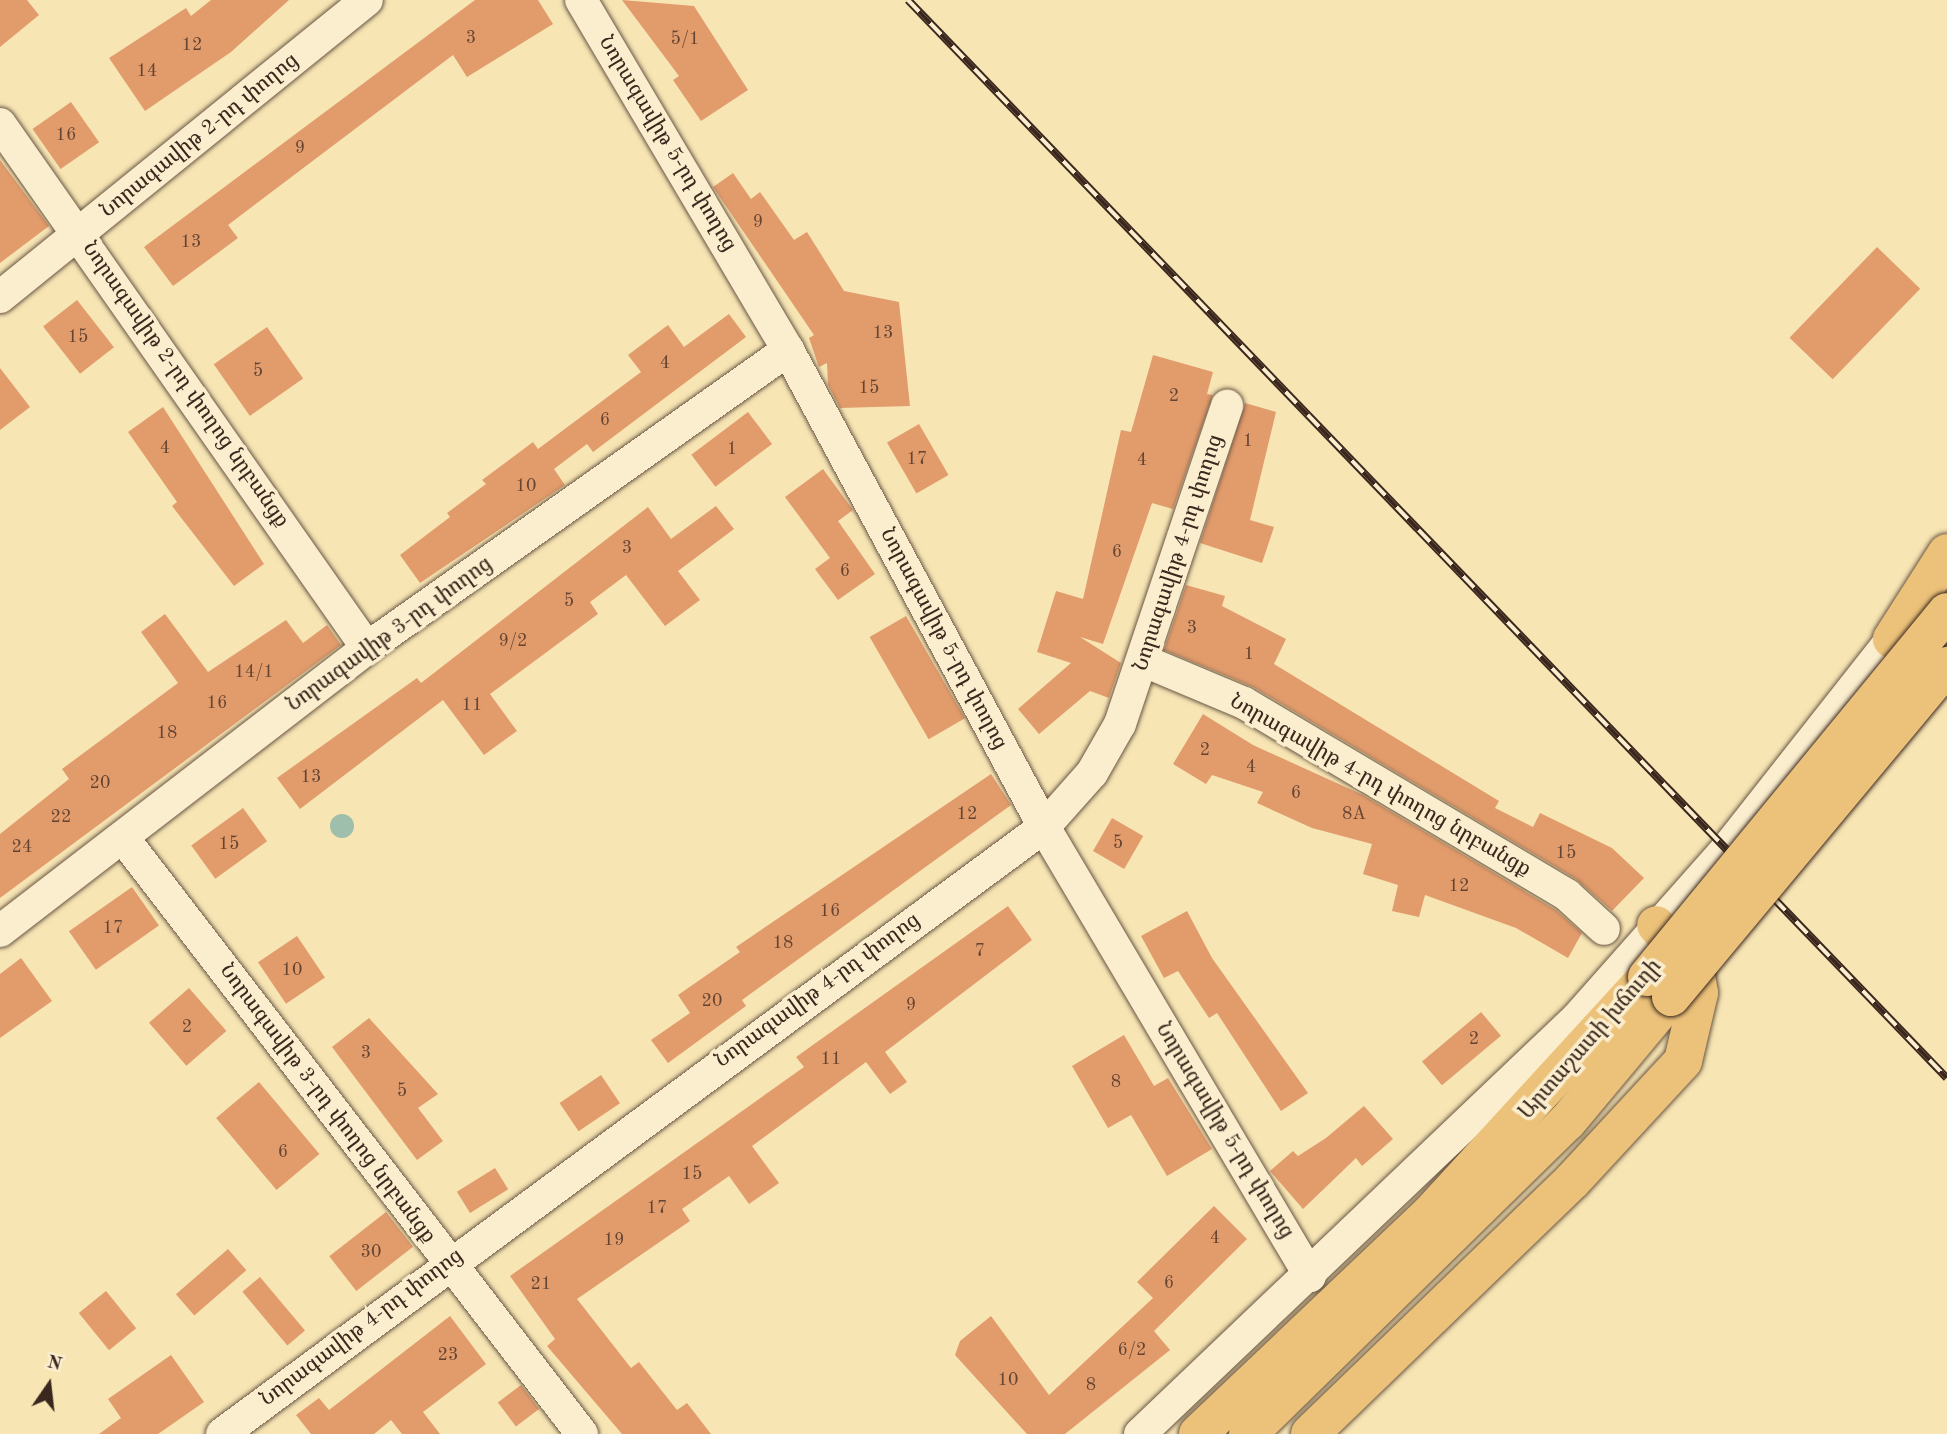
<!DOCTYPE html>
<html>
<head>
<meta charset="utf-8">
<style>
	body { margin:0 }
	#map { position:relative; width:1947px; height:1434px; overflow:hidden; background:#f7e5b4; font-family:"Old Standard TT","Noto Serif Armenian",serif }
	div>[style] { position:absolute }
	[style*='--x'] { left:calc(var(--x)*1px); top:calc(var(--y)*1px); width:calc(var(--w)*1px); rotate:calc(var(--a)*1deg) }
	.water>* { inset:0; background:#9dbfab }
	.round { border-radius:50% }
	.building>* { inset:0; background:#e29c6c; transform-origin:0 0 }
	.roads { filter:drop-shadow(0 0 2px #6a5644) drop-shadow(0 0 2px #6a5644) }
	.minor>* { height:32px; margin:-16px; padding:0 16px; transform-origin:16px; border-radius:16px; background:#faeece }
	.highway>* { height:38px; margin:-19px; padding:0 19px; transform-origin:19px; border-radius:19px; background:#ecc27a }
	.rail>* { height:8px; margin-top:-4px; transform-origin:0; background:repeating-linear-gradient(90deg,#faeece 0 16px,#3b271e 0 32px); box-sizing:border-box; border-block:2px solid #3b271e }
	.bridges { filter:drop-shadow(0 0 2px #3b271e) drop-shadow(0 0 2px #3b271e) }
	.highway-bridge>* { height:38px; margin:-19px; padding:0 19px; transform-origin:19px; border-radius:19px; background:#ecc27a }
	span { translate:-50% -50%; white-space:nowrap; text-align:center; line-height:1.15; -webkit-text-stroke:7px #faeece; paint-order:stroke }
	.number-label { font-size:18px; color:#654432 }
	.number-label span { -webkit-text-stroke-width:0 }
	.street-label { font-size:21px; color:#3b271e }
	.north { position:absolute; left:14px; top:1350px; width:70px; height:70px; -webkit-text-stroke:5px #faeece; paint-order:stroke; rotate:14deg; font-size:19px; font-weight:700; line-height:28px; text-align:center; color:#3b271e }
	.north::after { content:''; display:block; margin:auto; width:24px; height:32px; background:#3b271e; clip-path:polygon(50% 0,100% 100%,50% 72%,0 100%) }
</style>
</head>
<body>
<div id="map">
	<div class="water">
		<div class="round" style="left:330px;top:814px;width:24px;height:24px"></div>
	</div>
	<div class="building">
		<div style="clip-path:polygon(0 0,27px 0,39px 15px,0 47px)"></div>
		<div style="clip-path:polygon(211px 0,289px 0,231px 52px,145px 111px,109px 58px,186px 8px,191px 16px)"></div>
		<div style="clip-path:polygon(475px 0,538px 0,553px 24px,467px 77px,453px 55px,228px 225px,238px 238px,173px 286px,144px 247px)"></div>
		<div style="clip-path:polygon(622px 0,694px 6px,748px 90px,701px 121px,673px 80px,679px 76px)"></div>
		<div style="left:71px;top:102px;width:49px;height:47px;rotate:55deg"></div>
		<div style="clip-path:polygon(0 160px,49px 226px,0 263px)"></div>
		<div style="clip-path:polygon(733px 173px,751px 199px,760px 192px,794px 240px,807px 232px,844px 291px,899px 302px,910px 406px,840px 408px,828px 385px,827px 363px,819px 367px,809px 338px,814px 335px,713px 187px)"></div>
		<div style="left:1877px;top:247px;width:60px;height:126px;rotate:44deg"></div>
		<div style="left:77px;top:300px;width:60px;height:43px;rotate:52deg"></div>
		<div style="clip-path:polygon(729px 314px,746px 337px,593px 452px,587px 444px,554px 469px,565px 485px,420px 583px,400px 555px,450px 517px,447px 513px,486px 484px,482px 480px,533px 442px,538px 449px,641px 372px,628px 355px,668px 325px,684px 347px)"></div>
		<div style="left:267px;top:327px;width:63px;height:65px;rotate:55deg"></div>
		<div style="clip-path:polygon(1153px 355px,1213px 372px,1207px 394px,1213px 395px,1173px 509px,1152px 503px,1103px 644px,1080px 637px,1121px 663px,1109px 698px,1090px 691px,1039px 734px,1018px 709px,1071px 663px,1037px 652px,1056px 591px,1083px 599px,1121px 430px,1131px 432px)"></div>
		<div style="clip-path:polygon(0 368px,30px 407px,0 430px)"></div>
		<div style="clip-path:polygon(1245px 403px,1276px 412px,1250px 520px,1274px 527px,1262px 563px,1200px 543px)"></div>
		<div style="clip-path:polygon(163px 407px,264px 564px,234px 586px,172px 506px,177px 502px,128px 432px)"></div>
		<div style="left:748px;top:412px;width:40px;height:71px;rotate:53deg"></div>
		<div style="left:919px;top:424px;width:59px;height:37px;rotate:60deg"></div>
		<div style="clip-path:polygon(823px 469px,853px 510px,838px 521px,875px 574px,838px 600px,815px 569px,830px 558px,785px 497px)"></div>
		<div style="clip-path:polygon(716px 506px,734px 529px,678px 571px,700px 600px,665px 626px,626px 575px,590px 602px,598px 614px,490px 694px,517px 731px,484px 755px,443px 700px,300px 809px,277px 778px,417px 678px,421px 683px,648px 507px,671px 539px)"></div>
		<div style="clip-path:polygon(1186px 585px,1225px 596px,1222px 606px,1286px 639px,1274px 664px,1499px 801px,1495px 808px,1533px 827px,1540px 813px,1612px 848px,1644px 878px,1612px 911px,1576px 879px,1253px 687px,1164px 650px)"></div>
		<div style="clip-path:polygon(165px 614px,208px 672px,286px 620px,303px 643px,327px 625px,341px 645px,0 898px,0 834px,69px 779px,62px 769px,178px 683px,141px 632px)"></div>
		<div style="left:906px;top:616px;width:118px;height:42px;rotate:60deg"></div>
		<div style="clip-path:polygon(1203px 714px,1253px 745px,1363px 795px,1556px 910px,1582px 933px,1568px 958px,1516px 928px,1425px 895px,1419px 917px,1392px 911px,1398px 885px,1363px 874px,1372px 844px,1312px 828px,1257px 803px,1263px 792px,1212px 775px,1206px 784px,1173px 764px)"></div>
		<div style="clip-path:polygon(991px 774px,1011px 805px,742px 1000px,746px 1006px,668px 1063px,651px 1040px,690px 1013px,678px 995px,740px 952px,736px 947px)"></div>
		<div style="left:243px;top:808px;width:41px;height:64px;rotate:54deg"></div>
		<div style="left:1112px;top:818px;width:36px;height:38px;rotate:30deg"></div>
		<div style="left:132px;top:887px;width:47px;height:77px;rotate:55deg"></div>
		<div style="clip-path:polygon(1008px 906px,1032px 940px,885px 1052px,907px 1082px,890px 1094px,866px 1062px,752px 1146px,779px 1183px,749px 1204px,729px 1176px,682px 1209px,690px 1221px,577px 1299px,631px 1368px,639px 1362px,677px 1410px,687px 1403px,711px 1434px,622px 1434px,547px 1346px,555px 1339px,510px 1276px,804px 1067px,796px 1057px)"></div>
		<div style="clip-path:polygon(1187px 911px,1212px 958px,1308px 1093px,1281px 1111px,1217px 1013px,1209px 1018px,1178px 971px,1164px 978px,1141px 936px)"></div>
		<div style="left:297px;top:936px;width:50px;height:47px;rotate:56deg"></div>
		<div style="clip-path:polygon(21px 958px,52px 1001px,0 1038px,0 974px)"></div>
		<div style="left:189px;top:988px;width:57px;height:53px;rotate:49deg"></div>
		<div style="left:1481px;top:1012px;width:31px;height:77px;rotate:50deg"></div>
		<div style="clip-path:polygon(369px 1018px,438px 1094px,418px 1108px,443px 1141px,417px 1160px,332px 1047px)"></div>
		<div style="clip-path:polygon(1124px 1035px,1154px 1086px,1168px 1078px,1212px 1149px,1167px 1176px,1131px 1115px,1108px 1128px,1072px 1066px)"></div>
		<div style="left:601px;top:1075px;width:34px;height:50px;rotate:56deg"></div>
		<div style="left:259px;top:1082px;width:94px;height:56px;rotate:50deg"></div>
		<div style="clip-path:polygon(1364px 1106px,1393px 1139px,1362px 1166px,1356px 1158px,1303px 1209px,1270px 1171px,1293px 1151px,1298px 1156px,1326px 1138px)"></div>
		<div style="left:495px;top:1168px;width:25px;height:45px;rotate:58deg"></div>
		<div style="clip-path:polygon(1214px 1206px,1247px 1239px,1154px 1331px,1170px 1350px,1065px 1434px,1027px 1434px,955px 1355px,960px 1341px,991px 1316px,1049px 1395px,1153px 1298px,1137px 1282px)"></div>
		<div style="left:386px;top:1212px;width:44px;height:72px;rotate:52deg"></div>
		<div style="left:228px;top:1249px;width:28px;height:69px;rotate:49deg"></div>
		<div style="left:260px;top:1277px;width:70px;height:23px;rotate:50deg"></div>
		<div style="left:106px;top:1291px;width:48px;height:35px;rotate:51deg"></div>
		<div style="clip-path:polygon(450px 1316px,486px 1364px,423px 1412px,440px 1434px,402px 1434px,391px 1420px,374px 1434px,311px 1434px,296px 1415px,319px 1398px,329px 1410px)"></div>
		<div style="clip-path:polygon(171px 1355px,204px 1402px,158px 1434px,99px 1434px,121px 1418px,108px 1399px)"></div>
		<div style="left:521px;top:1385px;width:30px;height:29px;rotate:53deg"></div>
	</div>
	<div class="roads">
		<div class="minor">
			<div style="--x:581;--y:0;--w:407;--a:59.4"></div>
			<div style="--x:788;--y:350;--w:541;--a:61.78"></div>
			<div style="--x:1044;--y:827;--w:522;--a:59.36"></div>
			<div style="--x:0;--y:124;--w:640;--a:54.99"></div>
			<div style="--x:0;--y:297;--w:472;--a:-39"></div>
			<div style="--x:1144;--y:661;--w:108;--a:22.8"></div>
			<div style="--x:1244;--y:703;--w:376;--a:30.7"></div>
			<div style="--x:1567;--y:895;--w:50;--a:42.6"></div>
			<div style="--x:124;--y:839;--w:751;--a:52.41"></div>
			<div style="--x:0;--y:931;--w:463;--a:-37.6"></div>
			<div style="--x:367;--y:648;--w:516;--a:-35.29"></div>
			<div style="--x:222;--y:1434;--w:1022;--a:-36.44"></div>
			<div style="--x:1044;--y:827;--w:72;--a:-48.4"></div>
			<div style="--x:1092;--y:773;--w:56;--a:-60.3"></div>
			<div style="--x:1120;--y:724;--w:336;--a:-71.4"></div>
			<div style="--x:1140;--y:1434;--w:603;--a:-43.59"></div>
			<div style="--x:1577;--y:1018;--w:230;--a:-48.5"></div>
			<div style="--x:1729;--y:846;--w:263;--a:-51.8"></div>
		</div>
		<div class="highway">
			<div style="--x:1939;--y:672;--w:57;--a:-144.9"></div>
			<div style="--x:1892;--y:639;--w:102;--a:-57.4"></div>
			<div style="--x:1198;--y:1434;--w:320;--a:-43.5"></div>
			<div style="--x:1430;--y:1214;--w:321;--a:-47.5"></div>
			<div style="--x:1248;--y:1434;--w:446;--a:-44.4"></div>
			<div style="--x:1567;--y:1122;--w:163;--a:-50.2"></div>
			<div style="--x:1310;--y:1434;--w:364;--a:-44"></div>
			<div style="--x:1572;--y:1181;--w:163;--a:-47.2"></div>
			<div style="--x:1683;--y:1061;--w:70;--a:-76.8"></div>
			<div style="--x:1699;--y:993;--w:22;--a:-100"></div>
			<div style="--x:1695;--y:971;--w:60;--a:-130.3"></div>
		</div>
	</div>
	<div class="rail">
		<div style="--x:908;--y:0;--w:1497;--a:46.06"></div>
	</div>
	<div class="bridges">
		<div class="highway-bridge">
			<div style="--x:1647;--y:977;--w:472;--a:-50.6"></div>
			<div style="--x:1671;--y:997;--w:431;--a:-50.2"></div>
		</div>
	</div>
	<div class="number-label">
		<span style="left:471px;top:38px">3</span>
		<span style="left:685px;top:39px">5/1</span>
		<span style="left:192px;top:45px">12</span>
		<span style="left:147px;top:71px">14</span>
		<span style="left:66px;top:135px">16</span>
		<span style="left:300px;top:148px">9</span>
		<span style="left:758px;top:222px">9</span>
		<span style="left:191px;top:242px">13</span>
		<span style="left:883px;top:333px">13</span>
		<span style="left:78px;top:337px">15</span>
		<span style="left:665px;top:363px">4</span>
		<span style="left:258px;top:371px">5</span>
		<span style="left:869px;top:388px">15</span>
		<span style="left:1174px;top:396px">2</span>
		<span style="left:605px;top:420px">6</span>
		<span style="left:1248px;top:441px">1</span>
		<span style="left:165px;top:448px">4</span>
		<span style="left:732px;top:449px">1</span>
		<span style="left:917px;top:459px">17</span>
		<span style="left:1142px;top:460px">4</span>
		<span style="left:526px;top:486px">10</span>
		<span style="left:627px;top:548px">3</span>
		<span style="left:1117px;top:552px">6</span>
		<span style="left:845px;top:571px">6</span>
		<span style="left:569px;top:601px">5</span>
		<span style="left:1192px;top:628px">3</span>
		<span style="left:513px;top:641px">9/2</span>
		<span style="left:1249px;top:654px">1</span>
		<span style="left:254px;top:672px">14/1</span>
		<span style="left:217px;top:703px">16</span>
		<span style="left:472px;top:705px">11</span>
		<span style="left:167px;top:733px">18</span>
		<span style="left:1205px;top:750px">2</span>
		<span style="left:1251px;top:767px">4</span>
		<span style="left:311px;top:777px">13</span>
		<span style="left:100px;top:783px">20</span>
		<span style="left:1296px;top:793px">6</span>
		<span style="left:967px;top:814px">12</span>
		<span style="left:1354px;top:814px">8A</span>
		<span style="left:61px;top:817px">22</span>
		<span style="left:1118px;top:843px">5</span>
		<span style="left:229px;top:844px">15</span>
		<span style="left:22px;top:847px">24</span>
		<span style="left:1566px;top:853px">15</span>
		<span style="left:1459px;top:886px">12</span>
		<span style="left:830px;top:911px">16</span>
		<span style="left:113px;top:928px">17</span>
		<span style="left:783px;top:943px">18</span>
		<span style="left:980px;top:951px">7</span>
		<span style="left:292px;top:970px">10</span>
		<span style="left:712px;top:1001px">20</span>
		<span style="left:911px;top:1005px">9</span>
		<span style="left:187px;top:1027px">2</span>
		<span style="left:1474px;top:1039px">2</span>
		<span style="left:366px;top:1053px">3</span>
		<span style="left:831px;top:1059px">11</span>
		<span style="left:1116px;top:1082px">8</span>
		<span style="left:402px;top:1091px">5</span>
		<span style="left:283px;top:1152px">6</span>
		<span style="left:692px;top:1174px">15</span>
		<span style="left:657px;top:1208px">17</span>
		<span style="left:1215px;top:1238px">4</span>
		<span style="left:614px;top:1240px">19</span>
		<span style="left:371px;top:1252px">30</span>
		<span style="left:1169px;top:1283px">6</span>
		<span style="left:541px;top:1284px">21</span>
		<span style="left:1132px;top:1350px">6/2</span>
		<span style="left:448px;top:1355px">23</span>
		<span style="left:1008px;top:1380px">10</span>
		<span style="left:1091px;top:1385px">8</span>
	</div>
	<div class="street-label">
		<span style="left:200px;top:136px;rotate:-39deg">Նորագավիթ 2-րդ փողոց</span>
		<span style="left:667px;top:144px;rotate:59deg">Նորագավիթ 5-րդ փողոց</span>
		<span style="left:185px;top:385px;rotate:55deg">Նորագավիթ 2-րդ փողոց նրբանցք</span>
		<span style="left:1179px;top:553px;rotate:-72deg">Նորագավիթ 4-րդ փողոց</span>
		<span style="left:390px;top:635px;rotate:-36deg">Նորագավիթ 3-րդ փողոց</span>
		<span style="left:943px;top:639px;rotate:62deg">Նորագավիթ 5-րդ փողոց</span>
		<span style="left:1380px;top:786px;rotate:30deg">Նորագավիթ 4-րդ փողոց նրբանցք</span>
		<span style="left:818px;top:991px;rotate:-36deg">Նորագավիթ 4-րդ փողոց</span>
		<span style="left:1591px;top:1040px;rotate:-49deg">Արտաշատի խճուղի</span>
		<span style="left:327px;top:1104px;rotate:53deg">Նորագավիթ 3-րդ փողոց նրբանցք</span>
		<span style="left:1224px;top:1131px;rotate:59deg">Նորագավիթ 5-րդ փողոց</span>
		<span style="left:362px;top:1328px;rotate:-37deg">Նորագավիթ 4-րդ փողոց</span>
	</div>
	<div class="north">N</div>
</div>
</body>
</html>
